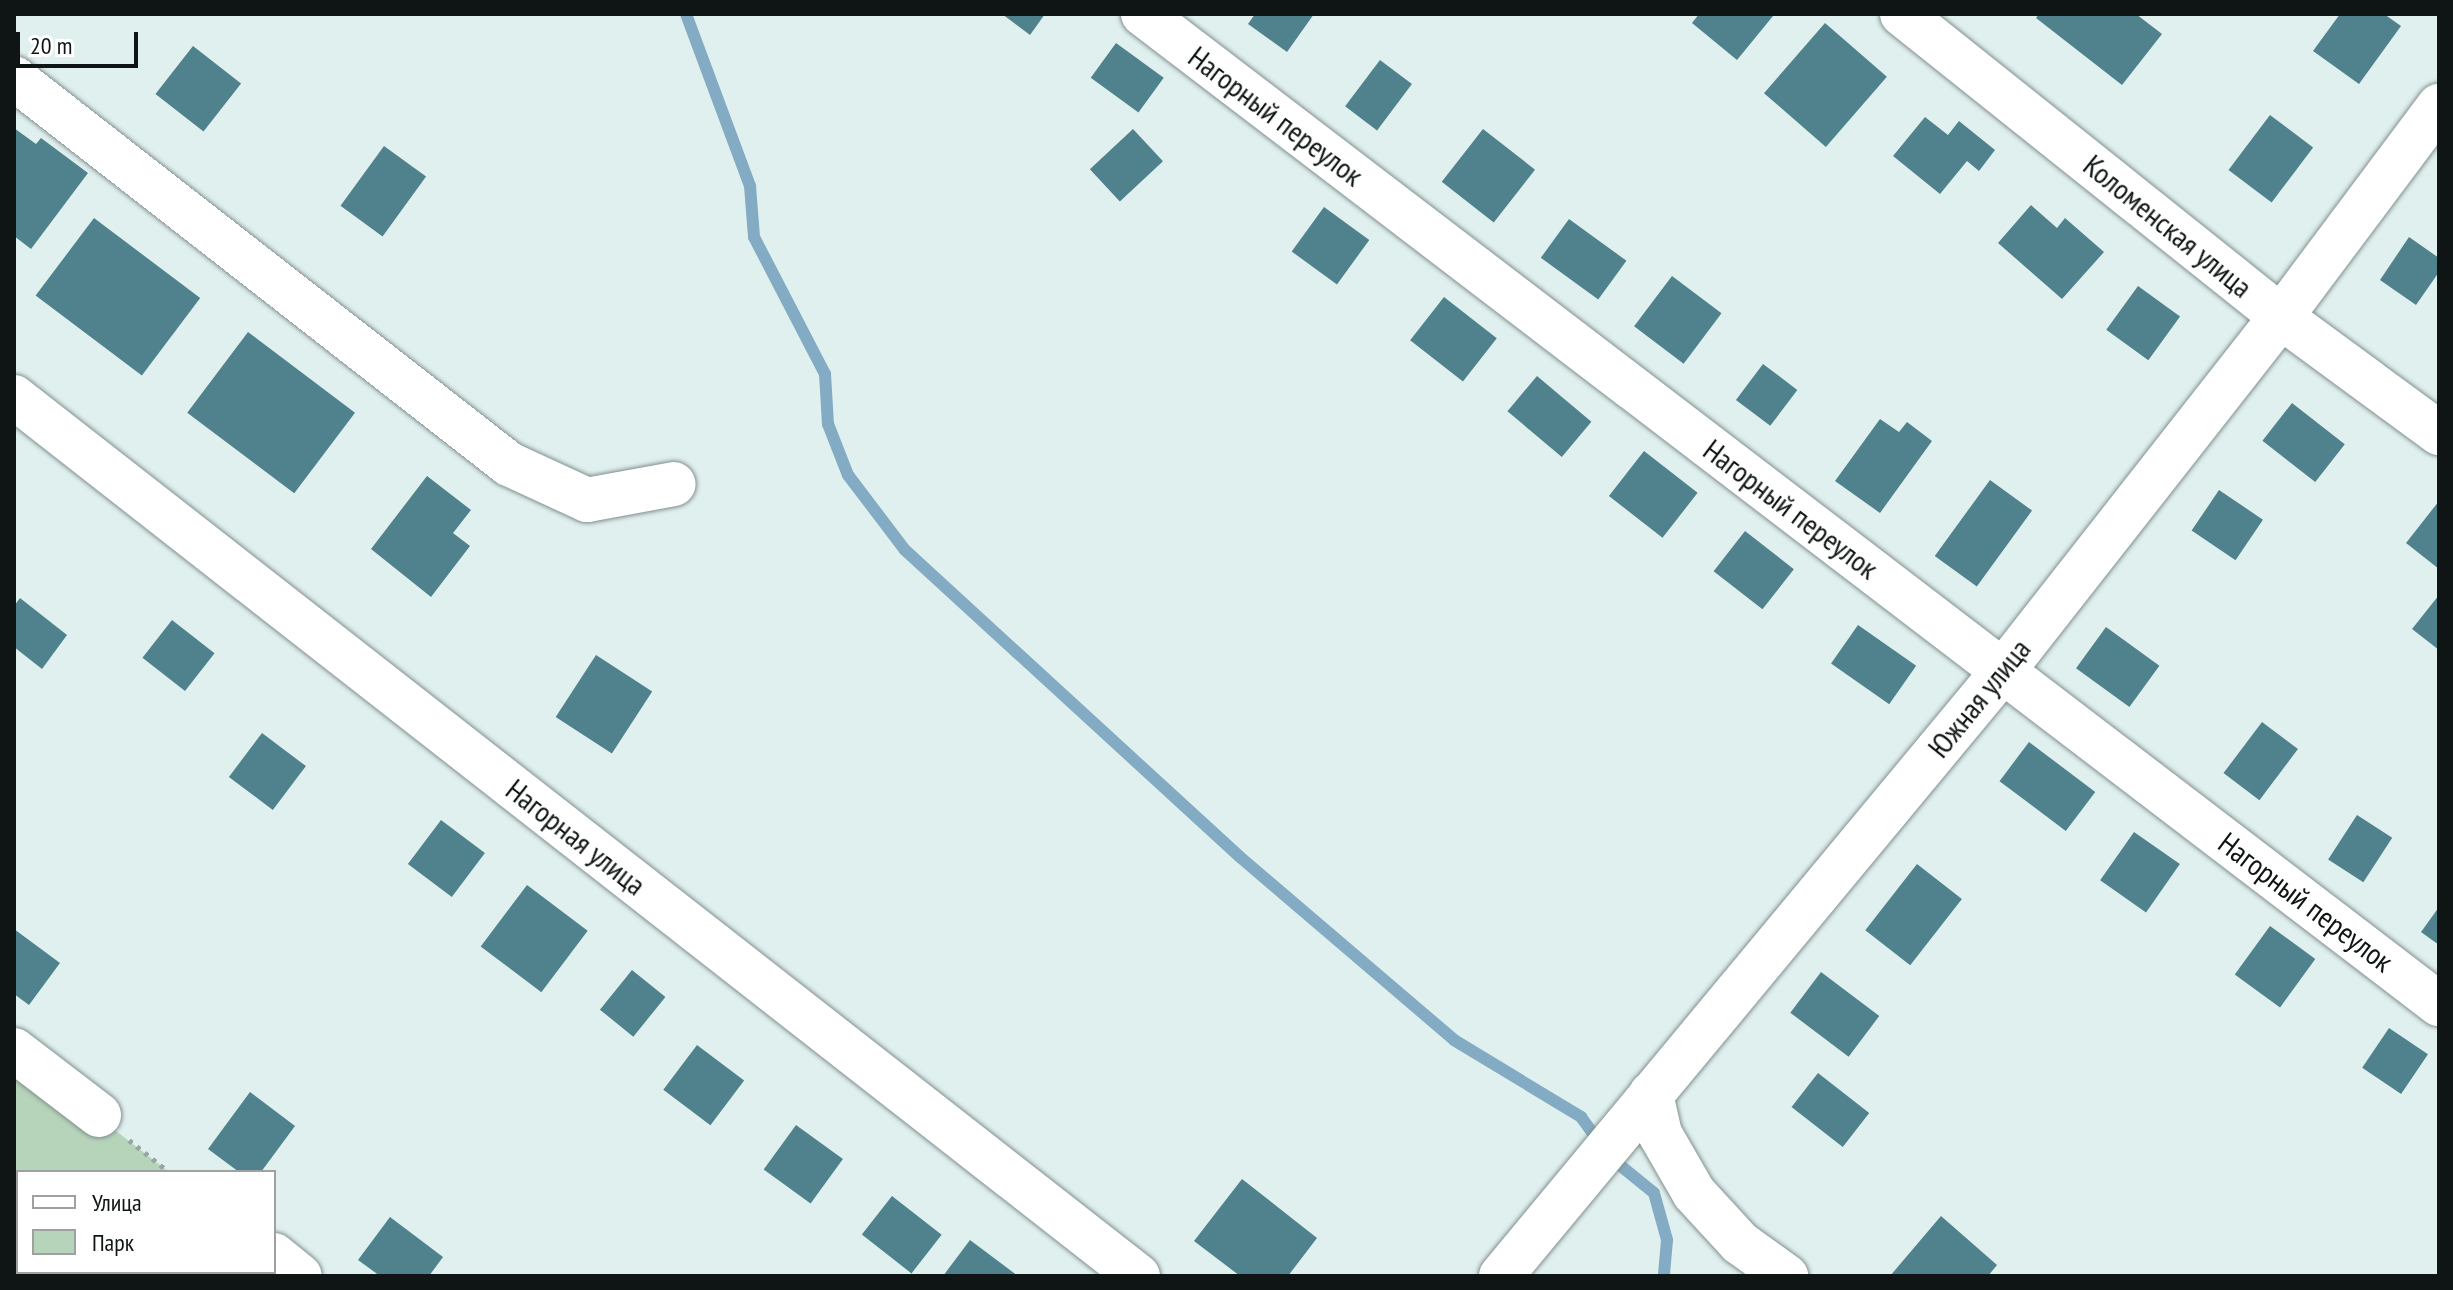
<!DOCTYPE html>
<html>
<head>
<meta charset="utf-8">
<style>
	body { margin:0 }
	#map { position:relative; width:2453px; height:1290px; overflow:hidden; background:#e0f0ef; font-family:"PT Sans Narrow",sans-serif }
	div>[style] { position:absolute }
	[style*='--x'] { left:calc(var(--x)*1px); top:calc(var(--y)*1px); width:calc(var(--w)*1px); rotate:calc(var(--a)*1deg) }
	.green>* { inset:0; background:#b6d4b9 }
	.stream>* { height:12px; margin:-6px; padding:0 6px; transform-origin:6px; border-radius:6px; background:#83acc4 }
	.building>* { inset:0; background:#50828d; transform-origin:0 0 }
	.path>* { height:5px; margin-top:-2.5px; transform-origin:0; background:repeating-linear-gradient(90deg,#9aa6a5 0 4px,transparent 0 10px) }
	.roads { filter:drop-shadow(0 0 2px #81908f) drop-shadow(0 0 2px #81908f) }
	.street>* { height:44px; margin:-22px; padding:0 22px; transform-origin:22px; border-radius:22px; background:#fff }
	span { translate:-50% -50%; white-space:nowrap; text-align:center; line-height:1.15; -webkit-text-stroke:6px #fff; paint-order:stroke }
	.street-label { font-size:30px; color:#0f1414 }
	.frame { position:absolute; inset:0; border:16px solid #0f1414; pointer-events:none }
	.legend { position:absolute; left:16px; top:1170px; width:260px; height:104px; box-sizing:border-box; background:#fff; border:2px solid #9fa1a1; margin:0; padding:10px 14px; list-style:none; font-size:24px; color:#0f1414 }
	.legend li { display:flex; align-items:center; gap:16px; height:40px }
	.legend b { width:40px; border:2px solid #9fa1a1 }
	.scale { position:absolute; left:16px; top:32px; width:122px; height:36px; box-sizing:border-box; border:4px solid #0f1414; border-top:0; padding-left:10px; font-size:24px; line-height:28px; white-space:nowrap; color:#0f1414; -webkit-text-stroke:6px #fff; paint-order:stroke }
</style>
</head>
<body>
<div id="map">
	<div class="green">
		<div style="clip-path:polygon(14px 1052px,169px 1172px,18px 1172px,18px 1272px,296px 1276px,14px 1276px)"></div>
	</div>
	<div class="stream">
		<div style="--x:686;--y:14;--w:184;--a:69.6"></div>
		<div style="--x:750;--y:186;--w:51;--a:85.5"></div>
		<div style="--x:754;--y:237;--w:154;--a:62.6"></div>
		<div style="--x:825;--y:374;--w:50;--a:86.6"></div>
		<div style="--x:828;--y:424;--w:55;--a:68.6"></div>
		<div style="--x:848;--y:475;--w:94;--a:52.8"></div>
		<div style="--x:905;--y:550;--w:454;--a:42.5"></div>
		<div style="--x:1240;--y:857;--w:282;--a:40.5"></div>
		<div style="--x:1454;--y:1040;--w:149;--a:31.2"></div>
		<div style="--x:1581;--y:1117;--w:32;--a:54"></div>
		<div style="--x:1611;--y:1158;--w:55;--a:39.1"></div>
		<div style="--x:1654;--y:1193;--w:49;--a:74.5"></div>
		<div style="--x:1667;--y:1240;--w:36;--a:95"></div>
	</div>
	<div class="building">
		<div style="clip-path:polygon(1002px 14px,1045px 14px,1030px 35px)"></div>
		<div style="clip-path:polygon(1255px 14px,1314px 14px,1287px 52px,1248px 24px)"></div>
		<div style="clip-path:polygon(1699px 14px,1771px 14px,1773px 16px,1737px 60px,1692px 23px)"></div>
		<div style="clip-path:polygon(2039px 14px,2136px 14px,2162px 34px,2122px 85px,2036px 18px)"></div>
		<div style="clip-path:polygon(2340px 14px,2384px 14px,2401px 26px,2359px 84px,2313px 51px)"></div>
		<div style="left:1825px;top:23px;width:82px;height:93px;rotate:41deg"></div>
		<div style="left:1116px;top:43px;width:59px;height:43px;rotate:36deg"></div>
		<div style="left:193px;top:46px;width:61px;height:61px;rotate:38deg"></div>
		<div style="left:1380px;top:60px;width:40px;height:58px;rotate:37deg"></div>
		<div style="left:2270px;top:115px;width:54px;height:69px;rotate:37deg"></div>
		<div style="clip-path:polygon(1925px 117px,1948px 135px,1959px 121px,1995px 150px,1979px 171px,1967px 161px,1940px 194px,1893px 156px)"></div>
		<div style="clip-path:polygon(14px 128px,36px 144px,41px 138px,88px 173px,31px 249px,14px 236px)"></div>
		<div style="left:1133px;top:129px;width:44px;height:59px;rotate:47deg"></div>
		<div style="left:1483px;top:129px;width:66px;height:67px;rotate:38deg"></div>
		<div style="left:384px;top:146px;width:52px;height:74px;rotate:36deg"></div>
		<div style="clip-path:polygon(2031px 205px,2057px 228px,2065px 218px,2104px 252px,2062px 299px,1998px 243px)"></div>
		<div style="left:1324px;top:207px;width:56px;height:55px;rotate:36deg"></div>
		<div style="left:94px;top:218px;width:133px;height:97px;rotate:37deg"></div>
		<div style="left:1569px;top:219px;width:71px;height:48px;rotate:36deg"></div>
		<div style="clip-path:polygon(2409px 237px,2439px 258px,2439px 272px,2416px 305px,2380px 280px)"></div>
		<div style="left:1672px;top:276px;width:62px;height:63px;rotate:37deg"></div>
		<div style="left:2138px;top:286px;width:52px;height:54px;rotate:36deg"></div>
		<div style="left:1444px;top:297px;width:67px;height:55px;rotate:38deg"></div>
		<div style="left:248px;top:332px;width:134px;height:101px;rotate:37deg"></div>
		<div style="left:1763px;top:364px;width:43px;height:45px;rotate:37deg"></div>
		<div style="left:1537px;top:376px;width:71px;height:46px;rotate:40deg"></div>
		<div style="left:2292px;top:403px;width:67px;height:48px;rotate:38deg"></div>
		<div style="clip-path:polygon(1880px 419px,1899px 432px,1907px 422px,1932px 441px,1880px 513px,1835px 481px)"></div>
		<div style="left:1644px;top:451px;width:68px;height:57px;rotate:38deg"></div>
		<div style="clip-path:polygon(427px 476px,471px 510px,453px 533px,470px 546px,431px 597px,371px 549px)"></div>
		<div style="left:1990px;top:480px;width:52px;height:94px;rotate:36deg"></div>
		<div style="left:2219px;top:490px;width:53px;height:49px;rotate:34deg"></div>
		<div style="clip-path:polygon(2439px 501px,2439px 569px,2406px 543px)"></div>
		<div style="left:1745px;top:531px;width:62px;height:51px;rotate:38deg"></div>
		<div style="clip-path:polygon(2439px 595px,2439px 650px,2412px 629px)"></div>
		<div style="clip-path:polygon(20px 598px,67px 635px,42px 669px,14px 647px,14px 606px)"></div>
		<div style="left:172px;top:620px;width:54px;height:48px;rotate:38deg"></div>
		<div style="left:1858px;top:625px;width:71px;height:47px;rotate:35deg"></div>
		<div style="left:2106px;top:627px;width:66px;height:51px;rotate:36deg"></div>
		<div style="left:596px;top:655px;width:67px;height:74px;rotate:33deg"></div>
		<div style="left:2262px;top:722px;width:45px;height:64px;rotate:37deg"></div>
		<div style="left:262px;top:733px;width:55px;height:55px;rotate:37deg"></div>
		<div style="left:2029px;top:742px;width:83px;height:49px;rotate:37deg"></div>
		<div style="left:2357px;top:815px;width:42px;height:53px;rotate:33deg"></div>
		<div style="left:441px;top:820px;width:55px;height:55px;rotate:37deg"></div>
		<div style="left:2134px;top:832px;width:56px;height:59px;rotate:35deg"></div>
		<div style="left:1917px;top:864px;width:57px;height:84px;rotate:38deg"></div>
		<div style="left:527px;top:885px;width:76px;height:77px;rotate:37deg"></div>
		<div style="clip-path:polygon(2439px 907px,2439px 945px,2421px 932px)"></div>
		<div style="left:2270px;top:926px;width:56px;height:60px;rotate:36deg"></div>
		<div style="clip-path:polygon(14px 929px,60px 963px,29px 1005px,14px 994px)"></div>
		<div style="left:632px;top:970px;width:43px;height:51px;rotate:39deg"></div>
		<div style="left:1821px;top:972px;width:73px;height:51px;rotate:37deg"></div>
		<div style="left:2389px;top:1028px;width:47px;height:48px;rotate:34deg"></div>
		<div style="left:697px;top:1045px;width:59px;height:56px;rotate:37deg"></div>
		<div style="left:1818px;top:1073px;width:65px;height:43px;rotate:38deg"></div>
		<div style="clip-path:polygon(250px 1092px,295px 1126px,261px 1172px,239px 1172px,208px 1149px)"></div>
		<div style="left:796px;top:1125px;width:58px;height:55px;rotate:36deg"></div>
		<div style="clip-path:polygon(1242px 1179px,1317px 1238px,1288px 1276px,1240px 1276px,1194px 1241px)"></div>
		<div style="left:892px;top:1196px;width:63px;height:49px;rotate:38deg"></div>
		<div style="clip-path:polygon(1941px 1216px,1997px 1265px,1988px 1276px,1890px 1276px)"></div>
		<div style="clip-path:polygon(390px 1217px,443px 1257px,429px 1276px,380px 1276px,358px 1260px)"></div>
		<div style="clip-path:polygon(970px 1240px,1018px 1276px,943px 1276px)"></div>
	</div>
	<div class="path">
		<div style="--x:129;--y:1140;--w:51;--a:38.7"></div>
	</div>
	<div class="roads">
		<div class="street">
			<div style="--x:1143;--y:14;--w:1631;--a:37.38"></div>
			<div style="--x:1902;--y:14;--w:485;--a:38.6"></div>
			<div style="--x:2281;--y:317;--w:196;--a:36.3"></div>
			<div style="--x:14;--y:78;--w:628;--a:37.95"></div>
			<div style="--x:509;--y:464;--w:86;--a:24.8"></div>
			<div style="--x:587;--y:500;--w:88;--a:-10.4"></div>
			<div style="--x:14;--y:397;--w:1427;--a:38.03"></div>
			<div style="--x:14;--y:1050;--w:107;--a:37.4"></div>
			<div style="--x:1651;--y:1094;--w:41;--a:77.3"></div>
			<div style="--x:1660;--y:1134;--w:68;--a:60"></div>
			<div style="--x:1694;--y:1193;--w:68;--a:47.4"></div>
			<div style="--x:1740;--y:1243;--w:57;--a:35.7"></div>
			<div style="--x:274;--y:1255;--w:33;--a:39"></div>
			<div style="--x:1501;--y:1276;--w:786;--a:-50.32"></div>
			<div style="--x:2003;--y:671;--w:450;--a:-51.9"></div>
			<div style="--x:2281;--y:317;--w:264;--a:-53.2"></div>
		</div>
	</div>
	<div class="street-label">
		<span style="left:1276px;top:116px;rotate:37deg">Нагорный переулок</span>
		<span style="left:2168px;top:226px;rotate:39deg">Коломенская улица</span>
		<span style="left:1791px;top:509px;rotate:37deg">Нагорный переулок</span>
		<span style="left:1979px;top:698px;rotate:-51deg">Южная улица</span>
		<span style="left:576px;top:837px;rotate:38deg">Нагорная улица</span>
		<span style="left:2306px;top:902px;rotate:37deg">Нагорный переулок</span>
	</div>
	<div class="frame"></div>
	<ul class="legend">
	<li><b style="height:10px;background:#fff"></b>Улица</li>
	<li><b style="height:22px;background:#b6d4b9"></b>Парк</li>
	</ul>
	<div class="scale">20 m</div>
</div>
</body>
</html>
